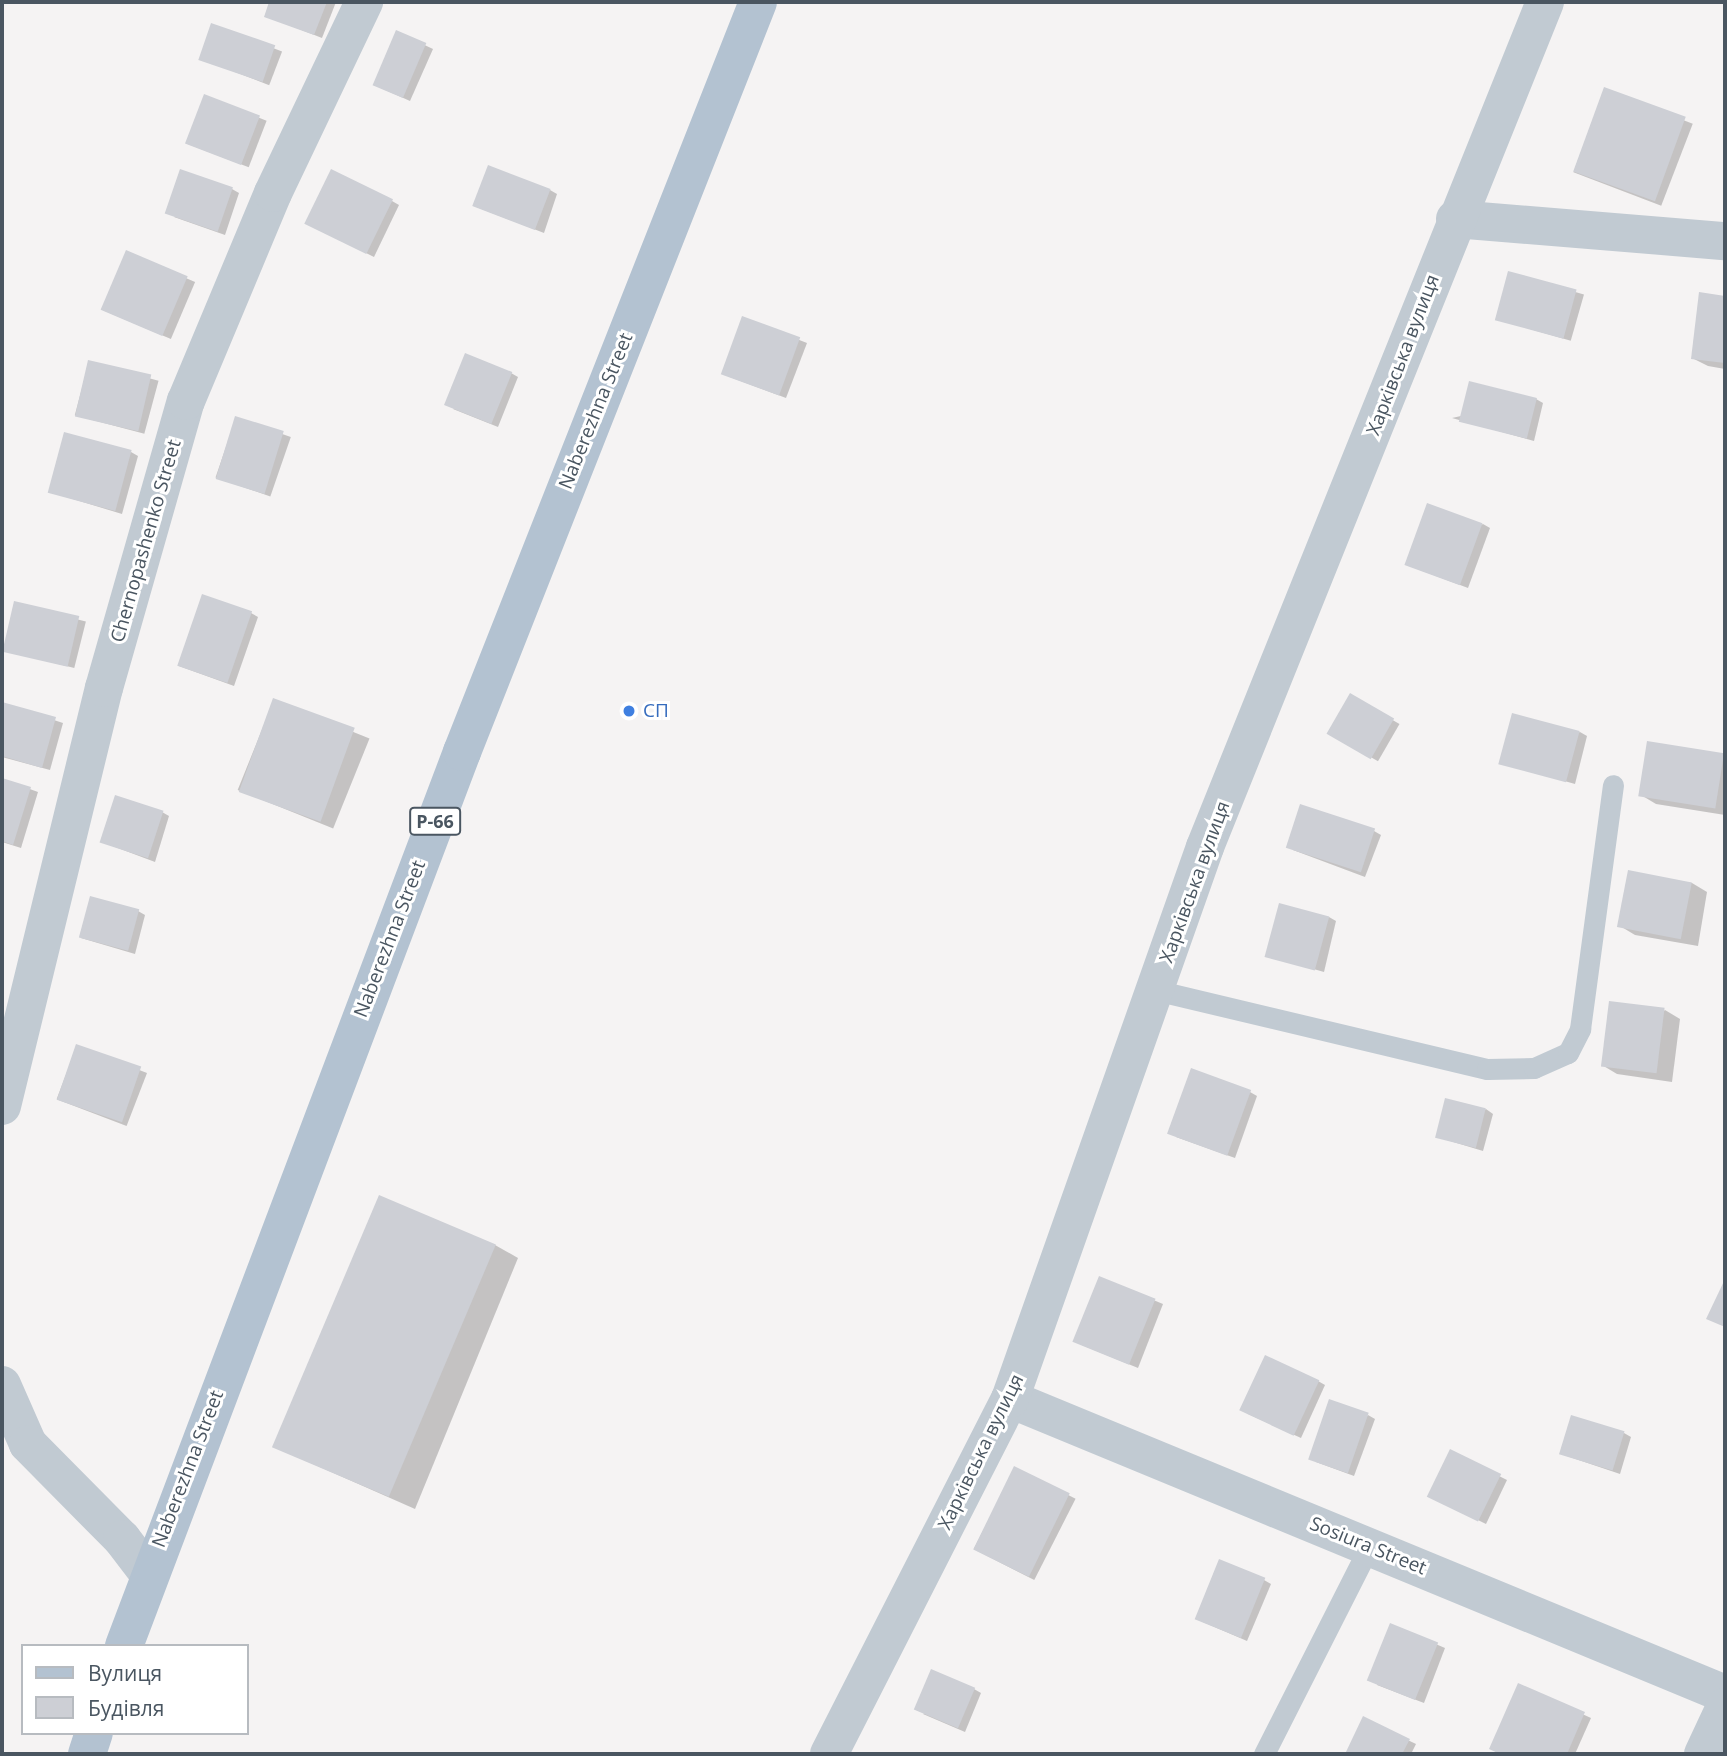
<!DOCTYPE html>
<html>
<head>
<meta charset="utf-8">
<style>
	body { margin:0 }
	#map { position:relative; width:1727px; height:1756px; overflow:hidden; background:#f5f3f3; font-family:"Open Sans",sans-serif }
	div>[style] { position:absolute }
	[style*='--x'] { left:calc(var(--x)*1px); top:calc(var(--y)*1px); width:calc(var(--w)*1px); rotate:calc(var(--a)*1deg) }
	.shadow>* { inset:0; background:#0003; transform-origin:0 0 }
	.building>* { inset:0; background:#cdcfd5; transform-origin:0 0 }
	.service>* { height:21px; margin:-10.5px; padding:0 10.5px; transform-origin:10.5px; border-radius:10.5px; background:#c1cad2 }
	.minor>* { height:38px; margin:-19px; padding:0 19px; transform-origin:19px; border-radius:19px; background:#c1cad2 }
	.primary>* { height:38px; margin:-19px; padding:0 19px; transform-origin:19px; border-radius:19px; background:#b3c2d1 }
	.dots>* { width:19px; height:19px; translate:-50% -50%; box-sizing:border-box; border:4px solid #fff; border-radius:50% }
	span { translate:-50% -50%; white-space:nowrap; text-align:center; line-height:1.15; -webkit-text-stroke:6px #fff; paint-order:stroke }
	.shield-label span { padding:2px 5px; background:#fff; border:2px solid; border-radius:5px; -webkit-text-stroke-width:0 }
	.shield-label { font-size:18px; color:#4a5661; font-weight:700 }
	.street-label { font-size:19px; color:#4a5661 }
	.shop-label { font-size:19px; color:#366cbe }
	.left { translate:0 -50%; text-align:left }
	.frame { position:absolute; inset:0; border:4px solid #4a5661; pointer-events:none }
	.legend { position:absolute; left:21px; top:1644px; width:228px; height:91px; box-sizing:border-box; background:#fff; border:2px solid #b7bbc0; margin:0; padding:9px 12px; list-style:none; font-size:21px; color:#4a5661 }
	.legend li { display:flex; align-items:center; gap:14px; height:35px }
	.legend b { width:35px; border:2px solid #b7bbc0 }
</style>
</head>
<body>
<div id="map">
	<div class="shadow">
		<div style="clip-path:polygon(271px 2px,336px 2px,322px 38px,266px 16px)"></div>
		<div style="left:213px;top:25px;width:74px;height:36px;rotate:21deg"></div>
		<div style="clip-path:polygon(397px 32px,433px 49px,410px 101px,381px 88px)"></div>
		<div style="left:1605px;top:90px;width:94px;height:88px;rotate:21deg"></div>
		<div style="left:205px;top:97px;width:66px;height:50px;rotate:21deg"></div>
		<div style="clip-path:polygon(232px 189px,239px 193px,225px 235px,174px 217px)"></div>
		<div style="clip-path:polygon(550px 190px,557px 194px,544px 233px,474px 206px)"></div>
		<div style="clip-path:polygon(392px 201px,399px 205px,374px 257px,314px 227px)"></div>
		<div style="left:127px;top:253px;width:74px;height:62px;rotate:23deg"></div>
		<div style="left:1509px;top:273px;width:78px;height:48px;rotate:16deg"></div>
		<div style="clip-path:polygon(1700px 294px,1725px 297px,1725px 369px,1708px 366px,1692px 358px)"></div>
		<div style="clip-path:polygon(743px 318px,807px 343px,786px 398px,730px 377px)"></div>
		<div style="left:89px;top:362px;width:72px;height:55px;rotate:15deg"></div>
		<div style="clip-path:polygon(511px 373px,518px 377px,498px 427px,453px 409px)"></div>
		<div style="clip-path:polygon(1536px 399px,1543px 403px,1534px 441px,1452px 418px)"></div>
		<div style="left:236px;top:418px;width:58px;height:63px;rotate:19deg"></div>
		<div style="clip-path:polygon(131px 452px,138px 456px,122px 514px,50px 492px)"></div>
		<div style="clip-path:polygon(1483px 524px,1490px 528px,1468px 588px,1407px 565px)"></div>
		<div style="left:16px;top:604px;width:72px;height:48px;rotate:14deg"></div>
		<div style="clip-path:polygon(251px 613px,258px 617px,234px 686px,179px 666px)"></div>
		<div style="left:1351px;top:696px;width:56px;height:43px;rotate:30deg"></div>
		<div style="left:274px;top:700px;width:103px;height:97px;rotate:22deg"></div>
		<div style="clip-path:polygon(2px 703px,63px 723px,50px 770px,2px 757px)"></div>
		<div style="clip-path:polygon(1580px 732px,1587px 736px,1575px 784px,1501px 763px)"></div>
		<div style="clip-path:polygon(1725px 756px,1725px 815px,1656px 804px,1641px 795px)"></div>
		<div style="clip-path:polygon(2px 779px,38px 792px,21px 848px,2px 842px)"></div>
		<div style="clip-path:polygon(162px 812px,169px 816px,155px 862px,102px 842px)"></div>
		<div style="clip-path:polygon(1374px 831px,1381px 835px,1365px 877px,1293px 850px)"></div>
		<div style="clip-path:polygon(1629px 873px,1692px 883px,1707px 892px,1698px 946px,1635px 935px,1620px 926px)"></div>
		<div style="clip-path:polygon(138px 911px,145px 915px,135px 954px,81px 938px)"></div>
		<div style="clip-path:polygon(1329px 917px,1336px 921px,1324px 972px,1268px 956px)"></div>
		<div style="clip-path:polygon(1665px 1010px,1680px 1019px,1672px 1082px,1617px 1074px,1602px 1065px)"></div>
		<div style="left:77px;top:1046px;width:75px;height:57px;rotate:21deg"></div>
		<div style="clip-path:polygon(1250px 1092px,1257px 1096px,1235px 1158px,1176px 1137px)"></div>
		<div style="clip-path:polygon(1486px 1109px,1493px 1114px,1483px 1151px,1437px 1137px)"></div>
		<div style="clip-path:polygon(495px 1245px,518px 1258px,415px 1509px,277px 1448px)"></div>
		<div style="clip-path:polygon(1100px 1278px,1163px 1304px,1138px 1368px,1082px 1345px)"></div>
		<div style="clip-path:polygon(1318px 1381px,1325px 1385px,1301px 1438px,1248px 1414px)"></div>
		<div style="clip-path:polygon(1368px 1415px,1375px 1419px,1354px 1476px,1316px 1462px)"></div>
		<div style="clip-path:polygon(1624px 1433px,1631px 1437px,1620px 1474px,1561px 1454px)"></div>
		<div style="clip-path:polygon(1451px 1452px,1507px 1480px,1486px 1524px,1437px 1500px)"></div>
		<div style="left:1015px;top:1468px;width:68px;height:91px;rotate:27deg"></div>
		<div style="clip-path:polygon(1264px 1580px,1271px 1584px,1247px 1641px,1203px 1622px)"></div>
		<div style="clip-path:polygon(1391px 1625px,1445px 1648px,1424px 1703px,1377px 1685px)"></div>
		<div style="clip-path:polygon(1519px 1685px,1591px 1718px,1575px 1754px,1501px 1754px,1491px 1749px)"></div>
		<div style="clip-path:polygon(974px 1689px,981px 1693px,965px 1732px,923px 1714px)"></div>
		<div style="clip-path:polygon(1364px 1719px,1416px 1744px,1411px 1754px,1347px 1754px)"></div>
	</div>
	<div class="building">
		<div style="clip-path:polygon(269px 2px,327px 2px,314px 35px,264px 17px)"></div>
		<div style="left:211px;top:23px;width:68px;height:39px;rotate:19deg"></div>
		<div style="left:396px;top:30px;width:33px;height:60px;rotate:23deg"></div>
		<div style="left:1604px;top:87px;width:87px;height:90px;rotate:20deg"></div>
		<div style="left:204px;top:94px;width:60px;height:53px;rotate:21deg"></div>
		<div style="left:488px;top:165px;width:67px;height:44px;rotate:21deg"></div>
		<div style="left:180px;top:169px;width:56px;height:47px;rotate:19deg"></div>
		<div style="left:331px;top:169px;width:69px;height:61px;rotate:26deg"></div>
		<div style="left:126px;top:250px;width:67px;height:65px;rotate:23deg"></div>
		<div style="left:1508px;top:271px;width:71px;height:51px;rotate:15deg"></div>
		<div style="clip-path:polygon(1699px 292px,1725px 296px,1725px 363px,1691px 359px)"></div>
		<div style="left:742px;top:316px;width:62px;height:62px;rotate:20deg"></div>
		<div style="left:465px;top:353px;width:51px;height:56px;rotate:22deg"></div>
		<div style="left:88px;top:360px;width:65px;height:58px;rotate:13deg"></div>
		<div style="left:1469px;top:381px;width:70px;height:42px;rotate:14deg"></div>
		<div style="left:235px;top:416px;width:51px;height:66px;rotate:17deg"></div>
		<div style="left:64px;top:432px;width:70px;height:63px;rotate:15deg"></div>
		<div style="left:1427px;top:503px;width:59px;height:66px;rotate:20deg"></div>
		<div style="left:202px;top:594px;width:53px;height:76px;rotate:19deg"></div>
		<div style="left:14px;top:601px;width:67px;height:52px;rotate:13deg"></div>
		<div style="left:1350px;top:693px;width:51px;height:47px;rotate:30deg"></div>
		<div style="left:273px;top:698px;width:87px;height:100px;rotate:20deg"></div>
		<div style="clip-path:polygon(2px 702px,56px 717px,42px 768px,2px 756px)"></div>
		<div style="left:1512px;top:713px;width:70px;height:53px;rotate:15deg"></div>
		<div style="left:1647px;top:741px;width:78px;height:56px;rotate:9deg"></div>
		<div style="clip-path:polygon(2px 778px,31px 787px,13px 845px,2px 841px)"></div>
		<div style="left:115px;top:795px;width:51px;height:50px;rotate:18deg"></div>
		<div style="left:1300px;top:804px;width:79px;height:46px;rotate:18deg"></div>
		<div style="left:1628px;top:870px;width:65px;height:58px;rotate:11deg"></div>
		<div style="left:90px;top:896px;width:51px;height:43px;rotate:15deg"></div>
		<div style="left:1279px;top:903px;width:52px;height:56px;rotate:15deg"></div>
		<div style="left:1609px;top:1001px;width:56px;height:66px;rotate:7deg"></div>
		<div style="left:76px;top:1044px;width:69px;height:59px;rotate:19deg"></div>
		<div style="left:1191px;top:1068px;width:64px;height:70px;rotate:20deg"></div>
		<div style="left:1445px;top:1098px;width:42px;height:41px;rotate:14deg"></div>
		<div style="left:379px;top:1195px;width:127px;height:274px;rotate:23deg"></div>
		<div style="left:1099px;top:1276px;width:61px;height:71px;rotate:22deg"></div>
		<div style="clip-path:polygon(1725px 1279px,1725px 1327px,1706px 1319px)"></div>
		<div style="left:1265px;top:1355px;width:60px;height:61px;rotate:25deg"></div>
		<div style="left:1329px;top:1399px;width:42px;height:64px;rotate:19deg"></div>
		<div style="left:1571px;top:1415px;width:56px;height:41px;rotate:17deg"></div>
		<div style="left:1450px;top:1449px;width:57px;height:53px;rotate:26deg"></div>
		<div style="left:1014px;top:1466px;width:62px;height:93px;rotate:26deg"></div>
		<div style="left:1219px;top:1559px;width:50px;height:65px;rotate:22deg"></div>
		<div style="left:1390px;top:1623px;width:52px;height:62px;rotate:22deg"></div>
		<div style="left:931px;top:1669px;width:48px;height:44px;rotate:23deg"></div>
		<div style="clip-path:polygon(1518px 1683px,1585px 1712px,1567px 1754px,1500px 1754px,1489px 1749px)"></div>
		<div style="clip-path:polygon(1363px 1716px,1410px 1739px,1402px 1754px,1345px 1754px)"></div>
	</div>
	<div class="service">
		<div style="--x:1155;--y:990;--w:341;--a:13.4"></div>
		<div style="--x:1487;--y:1069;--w:47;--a:-1.2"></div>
		<div style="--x:1534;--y:1068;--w:37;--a:-24"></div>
		<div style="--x:1568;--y:1053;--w:27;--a:-63"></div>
		<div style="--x:1580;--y:1029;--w:246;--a:-82.3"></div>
		<div style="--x:1264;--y:1754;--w:232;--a:-63.1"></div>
	</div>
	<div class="minor">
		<div style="--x:1455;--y:219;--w:271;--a:4.7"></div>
		<div style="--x:2;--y:1106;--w:430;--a:-76.3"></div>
		<div style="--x:104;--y:688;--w:298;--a:-74.1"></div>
		<div style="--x:186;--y:401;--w:225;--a:-67.3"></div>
		<div style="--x:273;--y:193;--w:212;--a:-64.5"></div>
		<div style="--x:2;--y:1385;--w:64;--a:66.2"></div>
		<div style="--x:28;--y:1444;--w:134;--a:45.3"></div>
		<div style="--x:122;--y:1539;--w:43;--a:52.6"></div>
		<div style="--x:1010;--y:1399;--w:773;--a:22.42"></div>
		<div style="--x:829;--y:1754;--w:398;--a:-63"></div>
		<div style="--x:1010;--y:1399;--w:585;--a:-70.54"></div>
		<div style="--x:1205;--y:847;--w:911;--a:-68.08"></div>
		<div style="--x:1703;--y:1754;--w:52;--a:-64.9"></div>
	</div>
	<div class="primary">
		<div style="--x:124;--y:1646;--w:956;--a:-69.29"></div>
		<div style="--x:462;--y:752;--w:806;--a:-68.46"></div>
		<div style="--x:87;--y:1754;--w:22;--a:-72"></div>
	</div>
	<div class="dots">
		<div style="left:629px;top:711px;background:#3f7fe0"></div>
	</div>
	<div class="shield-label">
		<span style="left:435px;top:821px">Р-66</span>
	</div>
	<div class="street-label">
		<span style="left:1403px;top:355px;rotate:-69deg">Харківська вулиця</span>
		<span style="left:596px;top:411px;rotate:-68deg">Naberezhna Street</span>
		<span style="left:146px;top:541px;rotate:-74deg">Chernopashenko Street</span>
		<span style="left:1195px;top:882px;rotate:-70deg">Харківська вулиця</span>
		<span style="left:390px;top:939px;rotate:-69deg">Naberezhna Street</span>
		<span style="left:981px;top:1452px;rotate:-64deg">Харківська вулиця</span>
		<span style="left:188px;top:1469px;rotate:-69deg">Naberezhna Street</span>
		<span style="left:1368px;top:1546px;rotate:22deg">Sosiura Street</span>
	</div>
	<div class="shop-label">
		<span class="left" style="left:643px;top:711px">СП</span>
	</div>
	<div class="frame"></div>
	<ul class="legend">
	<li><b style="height:9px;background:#b3c2d1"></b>Вулиця</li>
	<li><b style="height:19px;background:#cdcfd5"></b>Будівля</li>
	</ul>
</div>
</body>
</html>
